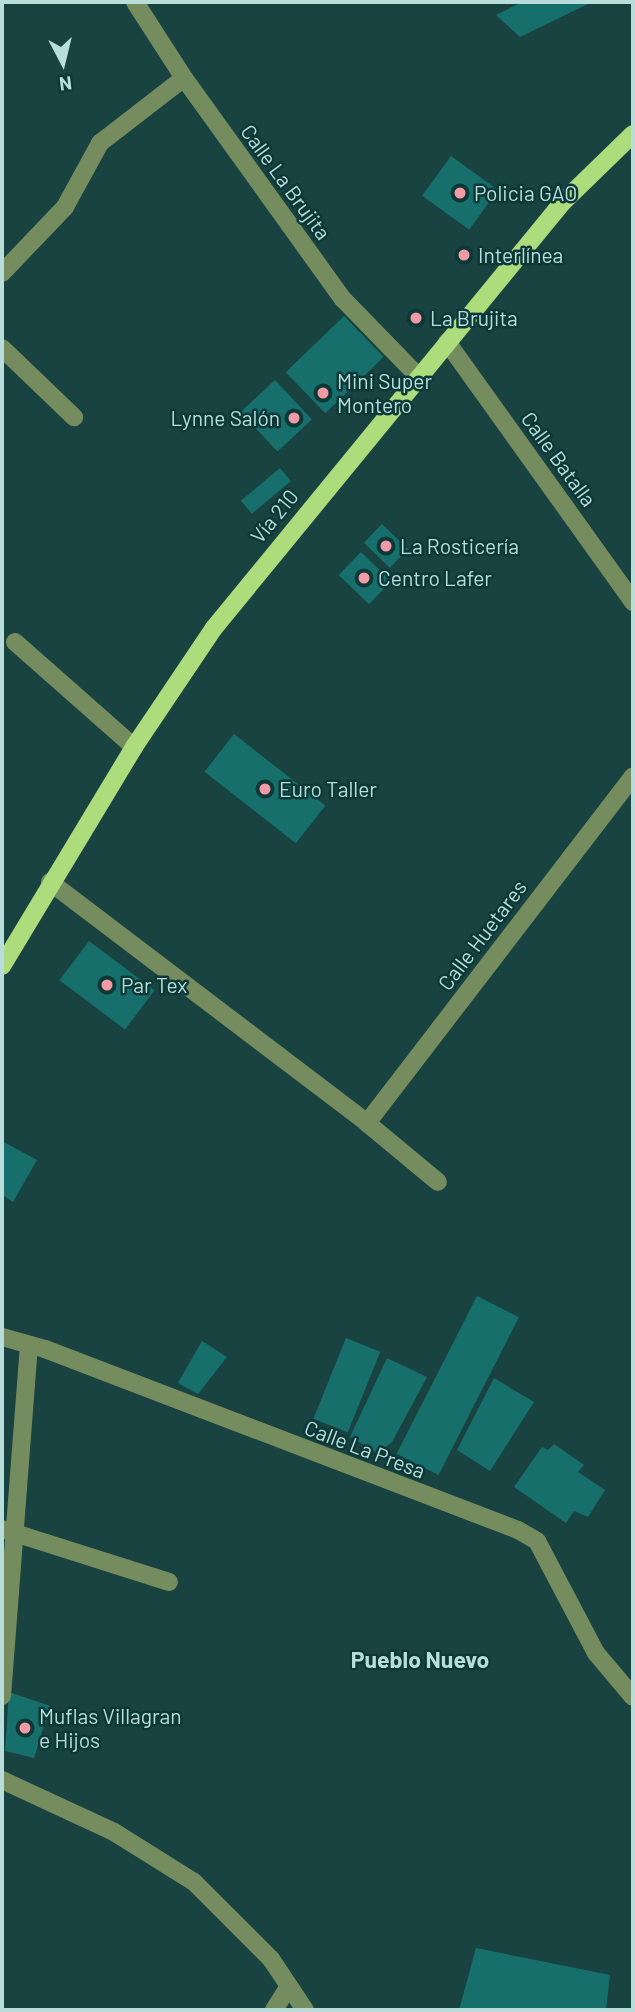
<!DOCTYPE html>
<html>
<head>
<meta charset="utf-8">
<style>
	body { margin:0 }
	#map { position:relative; width:635px; height:2012px; overflow:hidden; background:#194341; font-family:Barlow,sans-serif }
	div>[style] { position:absolute }
	[style*='--x'] { left:calc(var(--x)*1px); top:calc(var(--y)*1px); width:calc(var(--w)*1px); rotate:calc(var(--a)*1deg) }
	.building>* { inset:0; background:#176f6b; transform-origin:0 0 }
	.minor>* { height:18px; margin:-9px; padding:0 9px; transform-origin:9px; border-radius:9px; background:#758c5f }
	.major>* { height:18px; margin:-9px; padding:0 9px; transform-origin:9px; border-radius:9px; background:#addc7c }
	.dots>* { width:19px; height:19px; translate:-50% -50%; box-sizing:border-box; border:4px solid #0c3937; border-radius:50% }
	span { translate:-50% -50%; white-space:nowrap; text-align:center; line-height:1.15; -webkit-text-stroke:5px #0c3937; paint-order:stroke }
	.street-label { font-size:21px; color:#b8ddda }
	.poi-label { font-size:21px; color:#b8ddda }
	.left { translate:0 -50%; text-align:left }
	.right { translate:-100% -50%; text-align:right }
	.neighbourhood-label { font-size:23px; color:#b8ddda; font-weight:700 }
	.frame { position:absolute; inset:0; border:4px solid #b8ddda; pointer-events:none }
	.north { position:absolute; left:28px; top:28px; width:70px; height:70px; -webkit-text-stroke:5px #0c3937; paint-order:stroke; rotate:173deg; font-size:19px; font-weight:700; line-height:28px; text-align:center; color:#b8ddda }
	.north::after { content:''; display:block; margin:auto; width:24px; height:32px; background:#b8ddda; clip-path:polygon(50% 0,100% 100%,50% 72%,0 100%) }
</style>
</head>
<body>
<div id="map">
	<div class="building">
		<div style="clip-path:polygon(522px 2px,592px 2px,520px 37px,496px 15px)"></div>
		<div style="left:451px;top:156px;width:58px;height:49px;rotate:36deg"></div>
		<div style="left:344px;top:316px;width:57px;height:81px;rotate:46deg"></div>
		<div style="left:275px;top:380px;width:54px;height:47px;rotate:47deg"></div>
		<div style="left:280px;top:468px;width:17px;height:51px;rotate:50deg"></div>
		<div style="left:382px;top:524px;width:36px;height:26px;rotate:44deg"></div>
		<div style="left:361px;top:552px;width:42px;height:32px;rotate:44deg"></div>
		<div style="left:234px;top:734px;width:116px;height:48px;rotate:38deg"></div>
		<div style="left:89px;top:941px;width:82px;height:49px;rotate:37deg"></div>
		<div style="clip-path:polygon(2px 1141px,37px 1160px,13px 1202px,2px 1195px)"></div>
		<div style="left:477px;top:1296px;width:47px;height:177px;rotate:27deg"></div>
		<div style="left:346px;top:1338px;width:37px;height:87px;rotate:22deg"></div>
		<div style="clip-path:polygon(202px 1341px,227px 1357px,198px 1394px,178px 1383px)"></div>
		<div style="clip-path:polygon(387px 1358px,427px 1377px,392px 1442px,378px 1453px,350px 1437px)"></div>
		<div style="clip-path:polygon(494px 1378px,534px 1402px,490px 1471px,457px 1450px)"></div>
		<div style="clip-path:polygon(554px 1444px,584px 1465px,578px 1472px,605px 1490px,588px 1517px,574px 1511px,566px 1523px,514px 1487px,542px 1447px,548px 1450px)"></div>
		<div style="clip-path:polygon(9px 1692px,50px 1706px,34px 1758px,5px 1751px)"></div>
		<div style="clip-path:polygon(476px 1948px,610px 1975px,606px 2010px,459px 2010px)"></div>
	</div>
	<div class="minor">
		<div style="--x:135;--y:2;--w:90;--a:57.2"></div>
		<div style="--x:184;--y:78;--w:272;--a:54.3"></div>
		<div style="--x:343;--y:299;--w:106;--a:45.8"></div>
		<div style="--x:2;--y:273;--w:91;--a:-46.3"></div>
		<div style="--x:65;--y:207;--w:73;--a:-61.3"></div>
		<div style="--x:100;--y:143;--w:106;--a:-37.7"></div>
		<div style="--x:447;--y:342;--w:320;--a:54.4"></div>
		<div style="--x:2;--y:348;--w:100;--a:43.8"></div>
		<div style="--x:15;--y:642;--w:159;--a:41.4"></div>
		<div style="--x:50;--y:882;--w:398;--a:37.2"></div>
		<div style="--x:367;--y:1123;--w:92;--a:39.7"></div>
		<div style="--x:367;--y:1123;--w:437;--a:-52.5"></div>
		<div style="--x:2;--y:1337;--w:45;--a:15.6"></div>
		<div style="--x:45;--y:1349;--w:506;--a:20.94"></div>
		<div style="--x:518;--y:1530;--w:22;--a:30"></div>
		<div style="--x:537;--y:1541;--w:127;--a:62.2"></div>
		<div style="--x:596;--y:1653;--w:57;--a:49.9"></div>
		<div style="--x:2;--y:1529;--w:175;--a:17.6"></div>
		<div style="--x:2;--y:1696;--w:352;--a:-85.6"></div>
		<div style="--x:2;--y:1780;--w:123;--a:24.9"></div>
		<div style="--x:114;--y:1832;--w:94;--a:32"></div>
		<div style="--x:194;--y:1882;--w:109;--a:45"></div>
		<div style="--x:271;--y:1959;--w:61;--a:56.3"></div>
		<div style="--x:274;--y:2010;--w:28;--a:-58"></div>
	</div>
	<div class="major">
		<div style="--x:2;--y:966;--w:256;--a:-58.9"></div>
		<div style="--x:134;--y:747;--w:143;--a:-56.1"></div>
		<div style="--x:214;--y:628;--w:549;--a:-50.69"></div>
		<div style="--x:562;--y:203;--w:99;--a:-44.2"></div>
	</div>
	<div class="dots">
		<div style="left:460px;top:193px;background:#f39aa7"></div>
		<div style="left:464px;top:255px;background:#f39aa7"></div>
		<div style="left:416px;top:318px;background:#f39aa7"></div>
		<div style="left:323px;top:393px;background:#f39aa7"></div>
		<div style="left:294px;top:418px;background:#f39aa7"></div>
		<div style="left:386px;top:546px;background:#f39aa7"></div>
		<div style="left:364px;top:578px;background:#f39aa7"></div>
		<div style="left:265px;top:789px;background:#f39aa7"></div>
		<div style="left:107px;top:985px;background:#f39aa7"></div>
		<div style="left:25px;top:1728px;background:#f39aa7"></div>
	</div>
	<div class="street-label">
		<span style="left:286px;top:182px;rotate:54deg">Calle La Brujita</span>
		<span style="left:559px;top:459px;rotate:54deg">Calle Batalla</span>
		<span style="left:274px;top:516px;rotate:-51deg">Vía 210</span>
		<span style="left:482px;top:935px;rotate:-53deg">Calle Huetares</span>
		<span style="left:365px;top:1449px;rotate:21deg">Calle La Presa</span>
	</div>
	<div class="poi-label">
		<span class="left" style="left:474px;top:193px">Policia GAO</span>
		<span class="left" style="left:478px;top:255px">Interlínea</span>
		<span class="left" style="left:430px;top:318px">La Brujita</span>
		<span class="left" style="left:337px;top:393px">Mini Super<br>Montero</span>
		<span class="right" style="left:280px;top:418px">Lynne Salón</span>
		<span class="left" style="left:400px;top:546px">La Rosticería</span>
		<span class="left" style="left:378px;top:578px">Centro Lafer</span>
		<span class="left" style="left:279px;top:789px">Euro Taller</span>
		<span class="left" style="left:121px;top:985px">Par Tex</span>
		<span class="left" style="left:39px;top:1728px">Muflas Villagran<br>e Hijos</span>
	</div>
	<div class="neighbourhood-label">
		<span style="left:420px;top:1659px">Pueblo Nuevo</span>
	</div>
	<div class="frame"></div>
	<div class="north">N</div>
</div>
</body>
</html>
